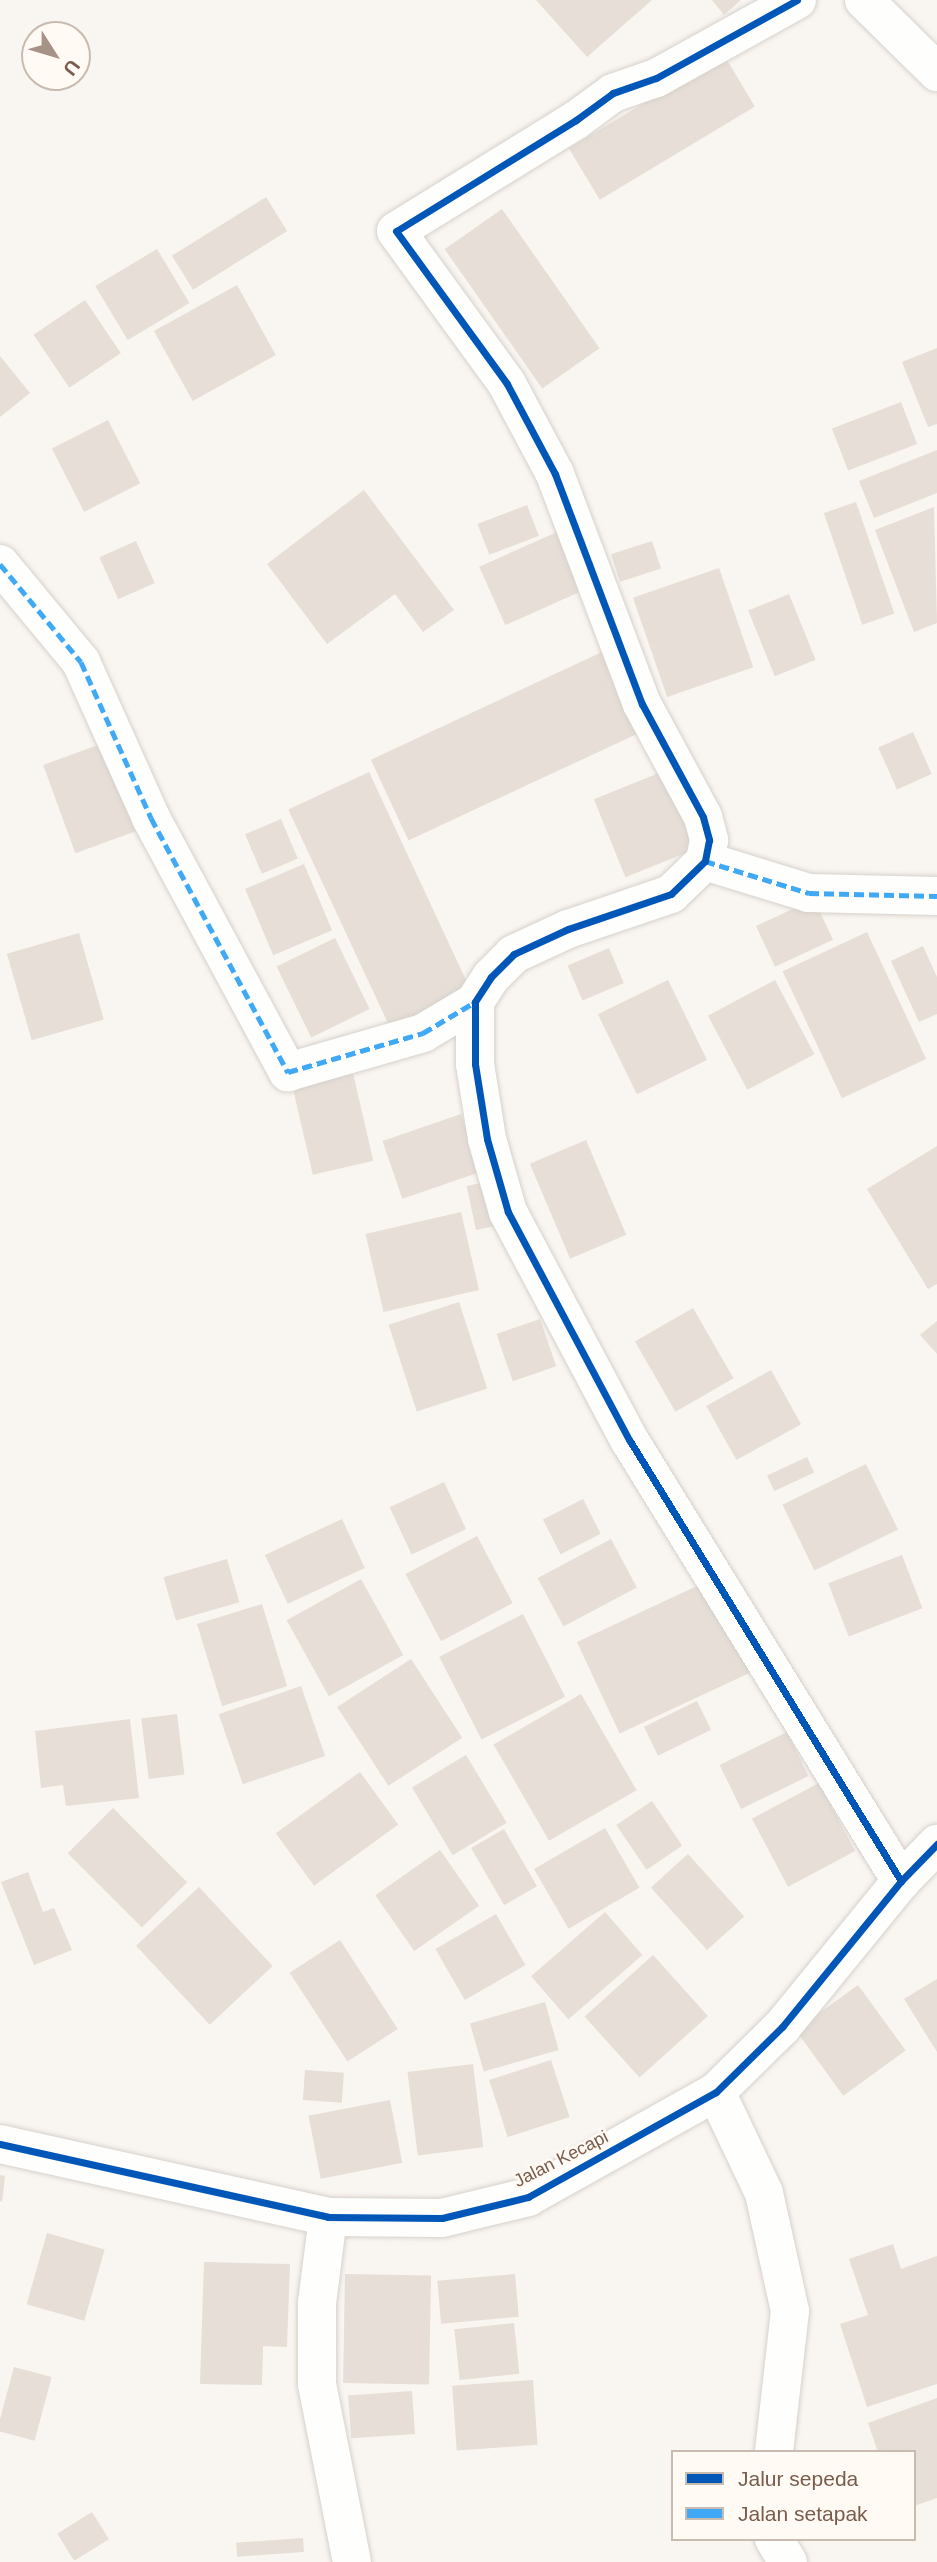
<!DOCTYPE html>
<html>
<head>
<meta charset="utf-8">
<style>
	body { margin:0 }
	#map { position:relative; width:937px; height:2562px; overflow:hidden; background:#f9f5f0; font-family:Arial,sans-serif }
	div>[style] { position:absolute }
	[style*='--x'] { left:calc(var(--x)*1px); top:calc(var(--y)*1px); width:calc(var(--w)*1px); rotate:calc(var(--a)*1deg) }
	.building>* { inset:0; background:#e6ded7; transform-origin:0 0 }
	.roads { filter:drop-shadow(0 0 2px #d7d1cb) drop-shadow(0 0 2px #d7d1cb) }
	.street>* { height:38px; margin:-19px; padding:0 19px; transform-origin:19px; border-radius:19px; background:#fefefd }
	.quiet>* { height:5px; margin-top:-2.5px; transform-origin:0; background:repeating-linear-gradient(90deg,#3fa9f5 0 10px,transparent 0 15px) }
	.cycleway>* { height:7px; margin:-3.5px; padding:0 3.5px; transform-origin:3.5px; border-radius:3.5px; background:#0057b8 }
	span { translate:-50% -50%; white-space:nowrap; text-align:center; line-height:1.15; -webkit-text-stroke:5px #fffaf3; paint-order:stroke }
	.street-label { font-size:18px; color:#7a5c4d }
	.legend { position:absolute; left:671px; top:2450px; width:245px; height:91px; box-sizing:border-box; background:#fffaf3; border:2px solid #cabbb1; margin:0; padding:9px 12px; list-style:none; font-size:21px; color:#7a5c4d }
	.legend li { display:flex; align-items:center; gap:14px; height:35px }
	.legend b { width:35px; border:2px solid #cabbb1 }
	.north { position:absolute; left:21px; top:21px; width:70px; height:70px; box-sizing:border-box; background:#fffaf3; border:2px solid #cabbb1; border-radius:50%; rotate:127deg; font-size:19px; font-weight:700; line-height:28px; text-align:center; color:#7a5c4d }
	.north::after { content:''; display:block; margin:auto; width:24px; height:32px; background:#a69286; clip-path:polygon(50% 0,100% 100%,50% 72%,0 100%) }
</style>
</head>
<body>
<div id="map">
	<div class="building">
		<div style="clip-path:polygon(536px 0,652px 0,587px 57px)"></div>
		<div style="clip-path:polygon(712px 0,741px 0,724px 15px)"></div>
		<div style="left:724px;top:55px;width:60px;height:181px;rotate:59deg"></div>
		<div style="left:266px;top:197px;width:40px;height:111px;rotate:58deg"></div>
		<div style="left:502px;top:209px;width:170px;height:70px;rotate:55deg"></div>
		<div style="left:157px;top:249px;width:63px;height:72px;rotate:59deg"></div>
		<div style="left:237px;top:285px;width:80px;height:95px;rotate:61deg"></div>
		<div style="left:85px;top:300px;width:64px;height:62px;rotate:56deg"></div>
		<div style="clip-path:polygon(937px 348px,937px 424px,928px 427px,902px 362px)"></div>
		<div style="clip-path:polygon(0 356px,30px 393px,0 417px)"></div>
		<div style="left:901px;top:402px;width:45px;height:74px;rotate:69deg"></div>
		<div style="left:108px;top:420px;width:71px;height:63px;rotate:63deg"></div>
		<div style="clip-path:polygon(937px 450px,937px 493px,874px 518px,859px 481px)"></div>
		<div style="clip-path:polygon(364px 490px,454px 610px,423px 632px,395px 594px,327px 644px,267px 564px)"></div>
		<div style="left:856px;top:502px;width:118px;height:34px;rotate:71deg"></div>
		<div style="left:527px;top:505px;width:33px;height:53px;rotate:69deg"></div>
		<div style="clip-path:polygon(934px 507px,937px 623px,914px 632px,875px 530px)"></div>
		<div style="left:566px;top:528px;width:64px;height:95px;rotate:66deg"></div>
		<div style="left:136px;top:541px;width:46px;height:40px;rotate:66deg"></div>
		<div style="left:652px;top:541px;width:29px;height:43px;rotate:72deg"></div>
		<div style="left:719px;top:568px;width:105px;height:91px;rotate:71deg"></div>
		<div style="left:789px;top:594px;width:71px;height:44px;rotate:68deg"></div>
		<div style="left:602px;top:652px;width:89px;height:255px;rotate:65deg"></div>
		<div style="left:913px;top:732px;width:46px;height:38px;rotate:66deg"></div>
		<div style="left:109px;top:741px;width:94px;height:70px;rotate:70deg"></div>
		<div style="left:669px;top:769px;width:84px;height:81px;rotate:68deg"></div>
		<div style="left:369px;top:772px;width:249px;height:89px;rotate:65deg"></div>
		<div style="left:281px;top:819px;width:43px;height:39px;rotate:67deg"></div>
		<div style="left:304px;top:864px;width:72px;height:64px;rotate:67deg"></div>
		<div style="left:814px;top:899px;width:45px;height:64px;rotate:65deg"></div>
		<div style="left:867px;top:932px;width:140px;height:93px;rotate:65deg"></div>
		<div style="left:79px;top:933px;width:90px;height:75px;rotate:74deg"></div>
		<div style="left:335px;top:938px;width:79px;height:65px;rotate:64deg"></div>
		<div style="clip-path:polygon(923px 946px,937px 977px,937px 1014px,919px 1022px,891px 961px)"></div>
		<div style="left:609px;top:948px;width:38px;height:45px;rotate:67deg"></div>
		<div style="left:668px;top:980px;width:89px;height:78px;rotate:64deg"></div>
		<div style="left:775px;top:980px;width:84px;height:76px;rotate:62deg"></div>
		<div style="left:353px;top:1073px;width:90px;height:62px;rotate:77deg"></div>
		<div style="left:461px;top:1114px;width:61px;height:83px;rotate:71deg"></div>
		<div style="left:586px;top:1140px;width:103px;height:61px;rotate:67deg"></div>
		<div style="clip-path:polygon(937px 1146px,937px 1284px,928px 1289px,867px 1189px)"></div>
		<div style="left:495px;top:1180px;width:45px;height:29px;rotate:78deg"></div>
		<div style="left:461px;top:1212px;width:80px;height:98px;rotate:77deg"></div>
		<div style="left:459px;top:1302px;width:91px;height:74px;rotate:72deg"></div>
		<div style="left:693px;top:1308px;width:81px;height:67px;rotate:60deg"></div>
		<div style="left:540px;top:1319px;width:50px;height:46px;rotate:71deg"></div>
		<div style="clip-path:polygon(937px 1321px,937px 1354px,920px 1335px)"></div>
		<div style="left:771px;top:1370px;width:62px;height:74px;rotate:61deg"></div>
		<div style="left:807px;top:1457px;width:17px;height:44px;rotate:65deg"></div>
		<div style="left:866px;top:1464px;width:73px;height:93px;rotate:64deg"></div>
		<div style="left:444px;top:1482px;width:52px;height:60px;rotate:65deg"></div>
		<div style="left:583px;top:1499px;width:39px;height:45px;rotate:63deg"></div>
		<div style="left:342px;top:1519px;width:54px;height:85px;rotate:65deg"></div>
		<div style="left:477px;top:1536px;width:76px;height:81px;rotate:62deg"></div>
		<div style="left:611px;top:1539px;width:55px;height:83px;rotate:62deg"></div>
		<div style="left:902px;top:1555px;width:57px;height:79px;rotate:69deg"></div>
		<div style="left:227px;top:1559px;width:45px;height:66px;rotate:74deg"></div>
		<div style="left:361px;top:1579px;width:87px;height:85px;rotate:61deg"></div>
		<div style="left:712px;top:1579px;width:101px;height:149px;rotate:65deg"></div>
		<div style="left:262px;top:1604px;width:86px;height:68px;rotate:73deg"></div>
		<div style="left:523px;top:1614px;width:93px;height:94px;rotate:63deg"></div>
		<div style="left:411px;top:1659px;width:94px;height:88px;rotate:57deg"></div>
		<div style="left:301px;top:1686px;width:74px;height:87px;rotate:71deg"></div>
		<div style="left:581px;top:1694px;width:111px;height:101px;rotate:60deg"></div>
		<div style="left:697px;top:1701px;width:32px;height:59px;rotate:64deg"></div>
		<div style="left:177px;top:1714px;width:61px;height:36px;rotate:83deg"></div>
		<div style="clip-path:polygon(130px 1719px,139px 1798px,66px 1806px,63px 1785px,41px 1788px,35px 1731px)"></div>
		<div style="left:787px;top:1732px;width:49px;height:75px;rotate:64deg"></div>
		<div style="left:466px;top:1755px;width:79px;height:63px;rotate:59deg"></div>
		<div style="left:360px;top:1772px;width:65px;height:104px;rotate:54deg"></div>
		<div style="left:819px;top:1783px;width:77px;height:76px;rotate:62deg"></div>
		<div style="left:652px;top:1801px;width:54px;height:43px;rotate:56deg"></div>
		<div style="left:113px;top:1808px;width:105px;height:64px;rotate:45deg"></div>
		<div style="left:605px;top:1828px;width:69px;height:82px;rotate:60deg"></div>
		<div style="left:504px;top:1829px;width:66px;height:38px;rotate:60deg"></div>
		<div style="left:440px;top:1850px;width:68px;height:79px;rotate:55deg"></div>
		<div style="left:688px;top:1854px;width:84px;height:50px;rotate:48deg"></div>
		<div style="clip-path:polygon(28px 1872px,43px 1912px,54px 1908px,72px 1950px,34px 1965px,1px 1882px)"></div>
		<div style="left:199px;top:1887px;width:108px;height:86px;rotate:47deg"></div>
		<div style="left:605px;top:1912px;width:57px;height:98px;rotate:49deg"></div>
		<div style="left:496px;top:1914px;width:59px;height:70px;rotate:60deg"></div>
		<div style="left:340px;top:1940px;width:106px;height:60px;rotate:57deg"></div>
		<div style="left:653px;top:1955px;width:82px;height:92px;rotate:48deg"></div>
		<div style="clip-path:polygon(937px 1979px,937px 2052px,904px 1999px)"></div>
		<div style="left:858px;top:1985px;width:81px;height:77px;rotate:54deg"></div>
		<div style="left:545px;top:2002px;width:50px;height:78px;rotate:74deg"></div>
		<div style="left:551px;top:2060px;width:60px;height:65px;rotate:72deg"></div>
		<div style="left:473px;top:2064px;width:84px;height:66px;rotate:83deg"></div>
		<div style="left:305px;top:2070px;width:39px;height:30px;rotate:4deg"></div>
		<div style="left:390px;top:2100px;width:64px;height:83px;rotate:79deg"></div>
		<div style="clip-path:polygon(0 2175px,5px 2176px,2px 2202px,0 2201px)"></div>
		<div style="left:47px;top:2233px;width:60px;height:74px;rotate:16deg"></div>
		<div style="clip-path:polygon(893px 2244px,901px 2269px,937px 2256px,937px 2384px,867px 2407px,840px 2324px,868px 2315px,849px 2259px)"></div>
		<div style="clip-path:polygon(204px 2262px,290px 2264px,287px 2347px,263px 2346px,262px 2385px,200px 2384px)"></div>
		<div style="left:345px;top:2274px;width:86px;height:109px;rotate:1deg"></div>
		<div style="left:515px;top:2274px;width:43px;height:78px;rotate:85deg"></div>
		<div style="left:514px;top:2323px;width:51px;height:60px;rotate:84deg"></div>
		<div style="left:14px;top:2367px;width:39px;height:66px;rotate:15deg"></div>
		<div style="left:533px;top:2380px;width:65px;height:81px;rotate:86deg"></div>
		<div style="left:412px;top:2391px;width:43px;height:64px;rotate:86deg"></div>
		<div style="clip-path:polygon(937px 2398px,937px 2498px,914px 2506px,914px 2452px,878px 2452px,868px 2423px)"></div>
		<div style="left:92px;top:2512px;width:32px;height:41px;rotate:58deg"></div>
		<div style="left:303px;top:2538px;width:14px;height:67px;rotate:86deg"></div>
	</div>
	<div class="roads">
		<div class="street">
			<div style="--x:797;--y:0;--w:161;--a:151"></div>
			<div style="--x:656;--y:78;--w:46;--a:160.8"></div>
			<div style="--x:613;--y:93;--w:46;--a:143.9"></div>
			<div style="--x:576;--y:120;--w:211;--a:148.3"></div>
			<div style="--x:396;--y:231;--w:189;--a:54"></div>
			<div style="--x:507;--y:384;--w:102;--a:61.9"></div>
			<div style="--x:555;--y:474;--w:246;--a:69.3"></div>
			<div style="--x:642;--y:704;--w:128;--a:61.6"></div>
			<div style="--x:703;--y:817;--w:24;--a:75"></div>
			<div style="--x:709;--y:840;--w:21;--a:101"></div>
			<div style="--x:705;--y:861;--w:47;--a:135.9"></div>
			<div style="--x:671;--y:894;--w:109;--a:161.2"></div>
			<div style="--x:568;--y:929;--w:60;--a:155.2"></div>
			<div style="--x:514;--y:954;--w:33;--a:135"></div>
			<div style="--x:491;--y:977;--w:30;--a:123"></div>
			<div style="--x:475;--y:1002;--w:62;--a:90"></div>
			<div style="--x:475;--y:1064;--w:76;--a:80.9"></div>
			<div style="--x:487;--y:1139;--w:76;--a:74"></div>
			<div style="--x:508;--y:1212;--w:259;--a:62"></div>
			<div style="--x:630;--y:1441;--w:517;--a:58.37"></div>
			<div style="--x:864;--y:0;--w:103;--a:44.6"></div>
			<div style="--x:0;--y:564;--w:127;--a:50.4"></div>
			<div style="--x:81;--y:662;--w:171;--a:65.8"></div>
			<div style="--x:151;--y:818;--w:289;--a:61.7"></div>
			<div style="--x:288;--y:1072;--w:141;--a:-16.1"></div>
			<div style="--x:423;--y:1033;--w:61;--a:-30.8"></div>
			<div style="--x:705;--y:861;--w:109;--a:17.1"></div>
			<div style="--x:809;--y:893;--w:128;--a:1.3"></div>
			<div style="--x:716;--y:2092;--w:112;--a:64.6"></div>
			<div style="--x:764;--y:2193;--w:121;--a:77.6"></div>
			<div style="--x:790;--y:2311;--w:142;--a:96.5"></div>
			<div style="--x:0;--y:2144;--w:336;--a:12.5"></div>
			<div style="--x:328;--y:2217;--w:114;--a:0.5"></div>
			<div style="--x:442;--y:2218;--w:89;--a:-13.7"></div>
			<div style="--x:528;--y:2197;--w:215;--a:-29.2"></div>
			<div style="--x:716;--y:2092;--w:93;--a:-44.6"></div>
			<div style="--x:782;--y:2027;--w:188;--a:-50.8"></div>
			<div style="--x:901;--y:1881;--w:52;--a:-45.8"></div>
			<div style="--x:328;--y:2217;--w:87;--a:97.3"></div>
			<div style="--x:317;--y:2303;--w:81;--a:90"></div>
			<div style="--x:317;--y:2384;--w:181;--a:78.9"></div>
			<div style="--x:774;--y:2539;--w:27;--a:59"></div>
		</div>
	</div>
	<div class="quiet">
		<div style="--x:0;--y:564;--w:127;--a:50.4"></div>
		<div style="--x:81;--y:662;--w:171;--a:65.8"></div>
		<div style="--x:151;--y:818;--w:289;--a:61.7"></div>
		<div style="--x:288;--y:1072;--w:141;--a:-16.1"></div>
		<div style="--x:423;--y:1033;--w:61;--a:-30.8"></div>
		<div style="--x:705;--y:861;--w:109;--a:17.1"></div>
		<div style="--x:809;--y:893;--w:128;--a:1.3"></div>
	</div>
	<div class="cycleway">
		<div style="--x:797;--y:0;--w:161;--a:151"></div>
		<div style="--x:656;--y:78;--w:46;--a:160.8"></div>
		<div style="--x:613;--y:93;--w:46;--a:143.9"></div>
		<div style="--x:576;--y:120;--w:211;--a:148.3"></div>
		<div style="--x:396;--y:231;--w:189;--a:54"></div>
		<div style="--x:507;--y:384;--w:102;--a:61.9"></div>
		<div style="--x:555;--y:474;--w:246;--a:69.3"></div>
		<div style="--x:642;--y:704;--w:128;--a:61.6"></div>
		<div style="--x:703;--y:817;--w:24;--a:75"></div>
		<div style="--x:709;--y:840;--w:21;--a:101"></div>
		<div style="--x:705;--y:861;--w:47;--a:135.9"></div>
		<div style="--x:671;--y:894;--w:109;--a:161.2"></div>
		<div style="--x:568;--y:929;--w:60;--a:155.2"></div>
		<div style="--x:514;--y:954;--w:33;--a:135"></div>
		<div style="--x:491;--y:977;--w:30;--a:123"></div>
		<div style="--x:475;--y:1002;--w:62;--a:90"></div>
		<div style="--x:475;--y:1064;--w:76;--a:80.9"></div>
		<div style="--x:487;--y:1139;--w:76;--a:74"></div>
		<div style="--x:508;--y:1212;--w:259;--a:62"></div>
		<div style="--x:630;--y:1441;--w:517;--a:58.37"></div>
		<div style="--x:0;--y:2144;--w:336;--a:12.5"></div>
		<div style="--x:328;--y:2217;--w:114;--a:0.5"></div>
		<div style="--x:442;--y:2218;--w:89;--a:-13.7"></div>
		<div style="--x:528;--y:2197;--w:215;--a:-29.2"></div>
		<div style="--x:716;--y:2092;--w:93;--a:-44.6"></div>
		<div style="--x:782;--y:2027;--w:188;--a:-50.8"></div>
		<div style="--x:901;--y:1881;--w:52;--a:-45.8"></div>
	</div>
	<div class="street-label">
		<span style="left:561px;top:2159px;rotate:-27deg">Jalan Kecapi</span>
	</div>
	<ul class="legend">
	<li><b style="height:9px;background:#0057b8"></b>Jalur sepeda</li>
	<li><b style="height:9px;background:#3fa9f5"></b>Jalan setapak</li>
	</ul>
	<div class="north">U</div>
</div>
</body>
</html>
